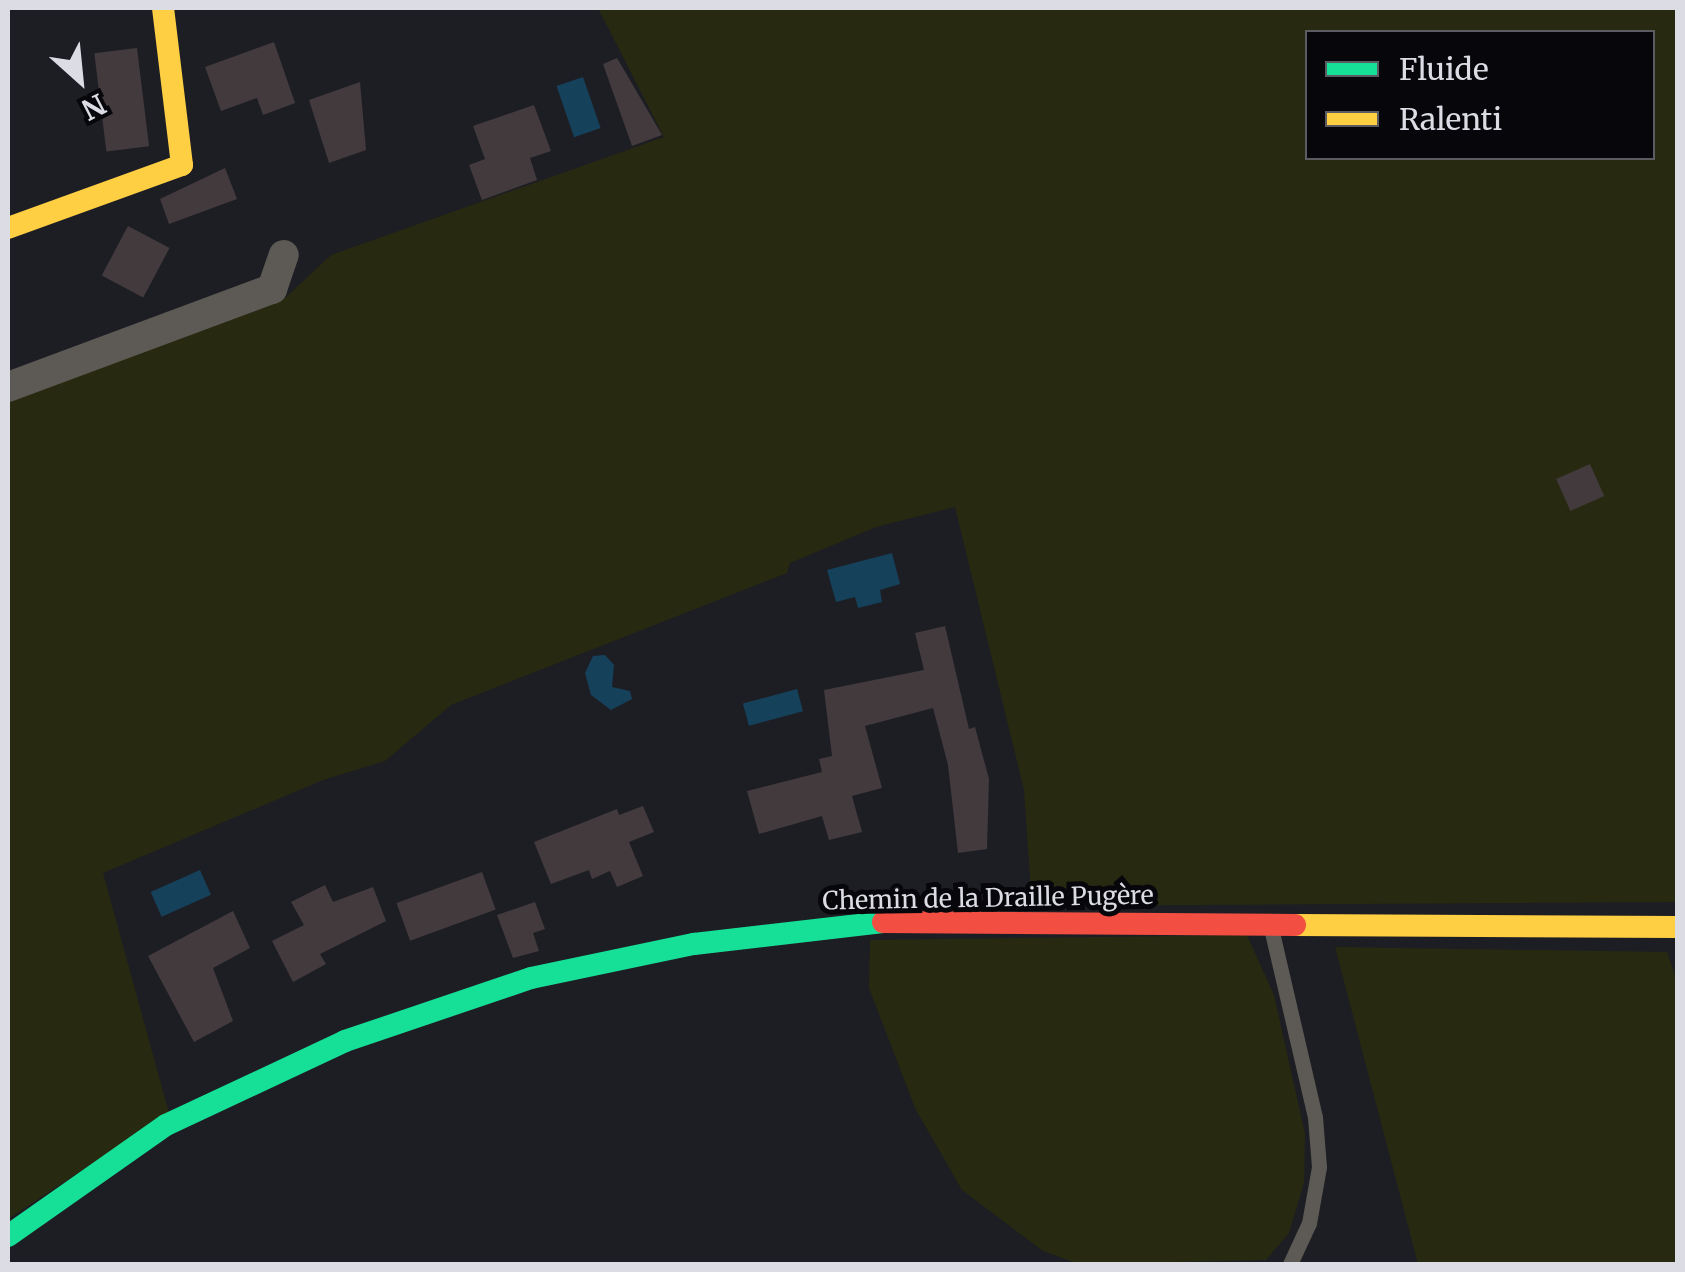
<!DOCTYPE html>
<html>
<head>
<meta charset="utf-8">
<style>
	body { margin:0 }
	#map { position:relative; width:1685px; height:1272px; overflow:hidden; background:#1d1e24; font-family:Merriweather,serif }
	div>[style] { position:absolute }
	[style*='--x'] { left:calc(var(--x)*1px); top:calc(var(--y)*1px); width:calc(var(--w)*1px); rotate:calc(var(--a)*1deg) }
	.green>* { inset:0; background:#272910 }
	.water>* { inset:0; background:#16415b; transform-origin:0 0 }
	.building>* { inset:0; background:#433a3d; transform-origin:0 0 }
	.lane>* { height:15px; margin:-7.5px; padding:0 7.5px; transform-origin:7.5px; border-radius:7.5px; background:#5d5a55 }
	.street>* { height:30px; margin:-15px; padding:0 15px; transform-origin:15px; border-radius:15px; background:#5d5a55 }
	.fast>* { height:22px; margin:-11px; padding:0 11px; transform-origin:11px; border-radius:11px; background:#16e098 }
	.slow>* { height:22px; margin:-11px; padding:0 11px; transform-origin:11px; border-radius:11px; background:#ffcf43 }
	.jam>* { height:22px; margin:-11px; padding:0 11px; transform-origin:11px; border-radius:11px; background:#f24e42 }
	span { translate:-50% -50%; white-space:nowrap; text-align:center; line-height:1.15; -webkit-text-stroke:10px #06060b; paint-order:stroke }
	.street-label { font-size:25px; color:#dbdce4 }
	.frame { position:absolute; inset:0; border:10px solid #dbdce4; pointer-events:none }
	.legend { position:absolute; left:1305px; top:30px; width:350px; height:130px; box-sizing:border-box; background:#06060b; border:2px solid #5b5c62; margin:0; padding:12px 18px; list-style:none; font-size:30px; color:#dbdce4 }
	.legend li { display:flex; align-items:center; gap:20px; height:50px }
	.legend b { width:50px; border:2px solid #5b5c62 }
	.north { position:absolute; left:30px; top:30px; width:100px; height:100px; -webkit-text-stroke:8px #06060b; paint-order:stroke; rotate:153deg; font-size:28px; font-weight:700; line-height:40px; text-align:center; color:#dbdce4 }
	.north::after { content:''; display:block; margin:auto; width:35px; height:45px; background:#dbdce4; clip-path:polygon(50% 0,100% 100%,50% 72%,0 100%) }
</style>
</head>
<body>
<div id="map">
	<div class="green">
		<div style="clip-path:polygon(evenodd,598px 8px,1677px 8px,1677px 902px,1032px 906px,1024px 790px,955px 507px,876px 527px,790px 563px,787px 573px,451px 705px,385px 761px,323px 780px,103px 873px,169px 1113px,8px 1219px,8px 399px,285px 298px,331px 255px,664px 137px,598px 8px,1308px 32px,1652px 32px,1652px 158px,1308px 158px,1308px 32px)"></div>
		<div style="clip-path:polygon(1247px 935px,1274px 995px,1305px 1134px,1304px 1183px,1289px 1233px,1266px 1260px,1079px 1264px,1043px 1251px,962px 1190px,915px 1108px,869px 988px,870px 940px)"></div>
		<div style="clip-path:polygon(1335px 947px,1667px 952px,1678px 984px,1677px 1264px,1418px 1264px)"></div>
	</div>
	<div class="water">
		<div style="left:583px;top:77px;width:54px;height:28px;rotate:71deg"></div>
		<div style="clip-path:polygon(892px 553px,900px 584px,880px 590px,882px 602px,858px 608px,855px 597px,836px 602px,827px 570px)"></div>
		<div style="clip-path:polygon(605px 655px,614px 665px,612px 687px,630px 691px,632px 699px,611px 710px,591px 695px,585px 673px,593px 656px)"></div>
		<div style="left:797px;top:689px;width:23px;height:56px;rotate:75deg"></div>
		<div style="left:200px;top:870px;width:27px;height:54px;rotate:66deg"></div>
	</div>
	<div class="building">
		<div style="clip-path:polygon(274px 42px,295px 103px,263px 115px,257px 98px,221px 111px,205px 67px)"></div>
		<div style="left:137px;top:48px;width:99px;height:43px;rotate:83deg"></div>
		<div style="clip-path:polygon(617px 58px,662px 135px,632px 146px,603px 64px)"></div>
		<div style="clip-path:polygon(360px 82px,366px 150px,329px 163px,309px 100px)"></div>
		<div style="clip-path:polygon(534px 105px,551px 151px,530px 158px,537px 180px,482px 200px,469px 165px,485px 159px,473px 126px)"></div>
		<div style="clip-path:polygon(225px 168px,237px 199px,169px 224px,160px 199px)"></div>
		<div style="left:128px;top:226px;width:47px;height:56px;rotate:28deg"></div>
		<div style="left:1590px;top:464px;width:35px;height:37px;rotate:66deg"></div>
		<div style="clip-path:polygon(945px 626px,969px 729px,975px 727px,989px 779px,987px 849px,958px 853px,948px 765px,933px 708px,865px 726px,882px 788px,852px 796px,862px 832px,829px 840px,822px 816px,759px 834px,747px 791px,822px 772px,819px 759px,832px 756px,824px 690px,924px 670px,915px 633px)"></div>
		<div style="clip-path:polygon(643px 806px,654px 832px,629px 842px,643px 876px,617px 887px,610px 871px,592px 879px,589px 870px,551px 884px,534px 842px,617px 809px,619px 815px)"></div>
		<div style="left:482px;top:872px;width:40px;height:91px;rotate:70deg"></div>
		<div style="clip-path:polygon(325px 885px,333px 902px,373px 887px,386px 921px,320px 954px,326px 964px,293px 982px,272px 941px,304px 925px,291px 902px)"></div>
		<div style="clip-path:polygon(535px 902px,545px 929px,533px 933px,539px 951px,513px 958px,497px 915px)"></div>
		<div style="clip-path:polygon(233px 911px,250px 948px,213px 968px,233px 1021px,194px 1042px,148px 956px)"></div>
	</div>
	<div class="lane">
		<div style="--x:1271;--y:928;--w:194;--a:76.9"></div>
		<div style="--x:1315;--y:1117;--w:50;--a:85.4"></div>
		<div style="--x:1319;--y:1167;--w:57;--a:100.1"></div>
		<div style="--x:1309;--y:1223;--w:45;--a:114.9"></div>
	</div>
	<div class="street">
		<div style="--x:8;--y:387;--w:282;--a:-20.4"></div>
		<div style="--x:272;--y:289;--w:36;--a:-71"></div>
	</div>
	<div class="fast">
		<div style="--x:8;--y:1236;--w:193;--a:-35.1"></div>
		<div style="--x:166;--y:1125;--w:198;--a:-25.1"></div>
		<div style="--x:345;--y:1041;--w:196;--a:-18.7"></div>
		<div style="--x:531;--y:978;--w:167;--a:-11.8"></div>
		<div style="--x:694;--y:944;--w:190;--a:-6.6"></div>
	</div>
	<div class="slow">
		<div style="--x:8;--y:228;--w:185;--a:-19.9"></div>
		<div style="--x:182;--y:165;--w:158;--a:-96.9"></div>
		<div style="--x:1295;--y:925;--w:383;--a:0.3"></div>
	</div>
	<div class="jam">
		<div style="--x:883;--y:922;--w:412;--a:0.4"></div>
	</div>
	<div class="street-label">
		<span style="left:988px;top:898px;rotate:-1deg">Chemin de la Draille Pugère</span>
	</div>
	<div class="frame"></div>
	<ul class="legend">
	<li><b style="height:12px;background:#16e098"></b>Fluide</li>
	<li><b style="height:12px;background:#ffcf43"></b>Ralenti</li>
	</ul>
	<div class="north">N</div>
</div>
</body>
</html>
